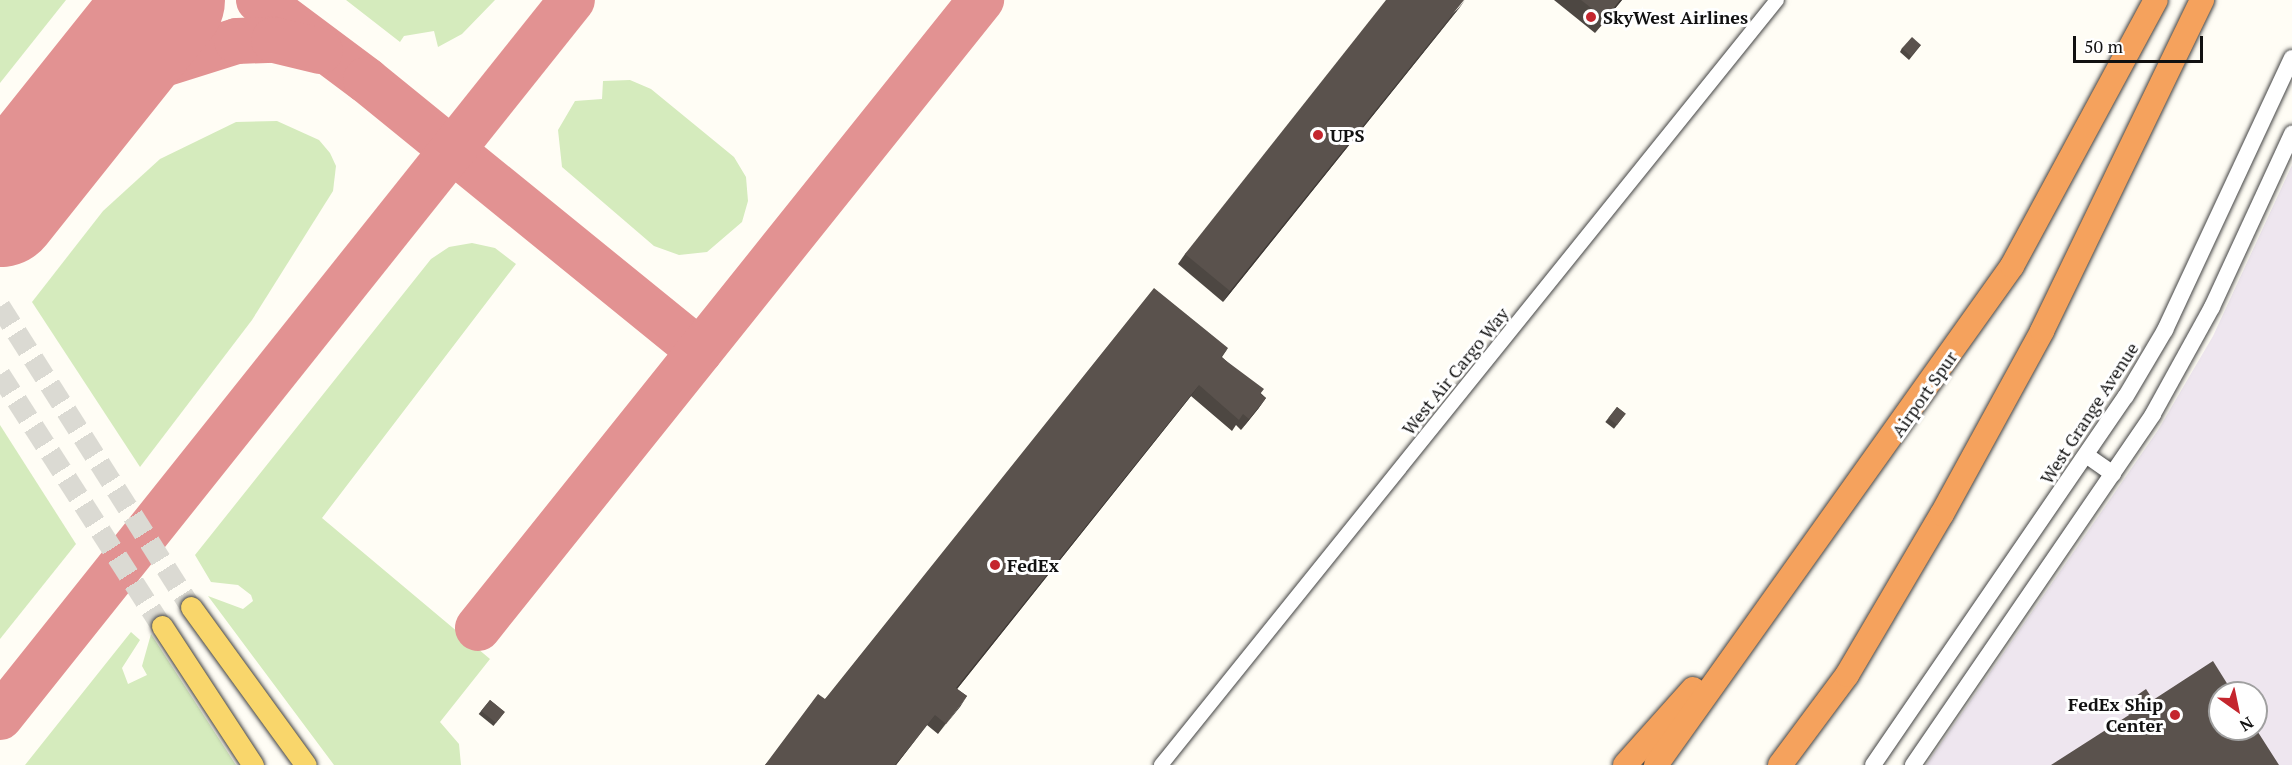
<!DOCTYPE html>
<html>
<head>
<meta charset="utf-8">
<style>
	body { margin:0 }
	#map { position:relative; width:2292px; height:765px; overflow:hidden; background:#fffdf5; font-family:"PT Serif",serif }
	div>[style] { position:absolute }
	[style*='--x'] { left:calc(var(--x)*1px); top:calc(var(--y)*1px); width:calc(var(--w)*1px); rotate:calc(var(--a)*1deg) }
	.industrial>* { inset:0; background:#eee6ef }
	.green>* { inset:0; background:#d5ebbd }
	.taxiway>* { height:46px; margin:-23px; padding:0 23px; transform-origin:23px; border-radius:23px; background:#e29292 }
	.runway>* { height:117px; margin:-58.5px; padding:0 58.5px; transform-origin:58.5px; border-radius:58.5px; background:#e29292 }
	.primary-tunnel>* { height:21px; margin-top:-10.5px; transform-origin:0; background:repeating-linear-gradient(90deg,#dbdad3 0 21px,transparent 0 31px) }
	.roads { filter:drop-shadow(0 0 2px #444) drop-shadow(0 0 2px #444) }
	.minor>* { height:14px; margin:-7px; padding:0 7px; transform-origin:7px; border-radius:7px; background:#fff }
	.tertiary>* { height:16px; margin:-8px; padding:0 8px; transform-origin:8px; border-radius:8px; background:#fff }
	.primary>* { height:21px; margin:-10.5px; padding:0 10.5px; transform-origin:10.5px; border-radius:10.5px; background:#f9d66b }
	.motorway>* { height:24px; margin:-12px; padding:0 12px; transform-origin:12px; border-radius:12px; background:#f5a25d }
	.wall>* { inset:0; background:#4d4742; transform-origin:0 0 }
	.shaded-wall>* { inset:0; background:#3f3936 }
	.building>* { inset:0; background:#5a524d; transform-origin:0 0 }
	.dots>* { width:16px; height:16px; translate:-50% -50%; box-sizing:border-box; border:3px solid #fff; border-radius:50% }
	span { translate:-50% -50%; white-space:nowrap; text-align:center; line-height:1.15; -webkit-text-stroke:6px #fff; paint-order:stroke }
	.poi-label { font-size:18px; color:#111; font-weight:700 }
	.left { translate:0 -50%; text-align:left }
	.right { translate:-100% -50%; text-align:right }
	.street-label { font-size:18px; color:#111 }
	.north { position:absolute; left:2208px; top:681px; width:60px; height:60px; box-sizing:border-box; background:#fff; border:2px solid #a0a0a0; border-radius:50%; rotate:147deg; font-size:16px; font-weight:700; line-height:24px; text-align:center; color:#111 }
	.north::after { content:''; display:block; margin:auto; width:21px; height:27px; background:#c4262e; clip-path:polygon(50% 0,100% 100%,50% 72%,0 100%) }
	.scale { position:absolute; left:2073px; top:36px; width:130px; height:27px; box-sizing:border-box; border:3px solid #111; border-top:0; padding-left:8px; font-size:18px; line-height:21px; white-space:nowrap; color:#111; -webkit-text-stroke:4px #fff; paint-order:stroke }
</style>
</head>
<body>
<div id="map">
	<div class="industrial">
		<div style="clip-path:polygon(evenodd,2292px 165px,2292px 765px,1926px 765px,2158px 430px,2213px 336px,2292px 165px,2220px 693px,2256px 693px,2256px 729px,2220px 729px,2220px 693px)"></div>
	</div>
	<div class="green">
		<div style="clip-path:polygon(0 0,66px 0,0 83px)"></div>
		<div style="clip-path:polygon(346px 0,495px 0,462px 34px,438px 47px,434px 31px,404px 36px,400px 42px)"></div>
		<div style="clip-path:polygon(630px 80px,651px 89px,734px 157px,746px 177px,748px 201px,742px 222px,707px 252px,679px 255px,654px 246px,562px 167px,558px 130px,575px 101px,602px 99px,603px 81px)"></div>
		<div style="clip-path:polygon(277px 121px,319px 140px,330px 153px,336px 166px,333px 191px,252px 320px,140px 467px,32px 302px,103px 211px,160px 159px,236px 122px)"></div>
		<div style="clip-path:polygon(472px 243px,495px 248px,516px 264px,322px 518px,490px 659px,440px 722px,459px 744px,461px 765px,334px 765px,208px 596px,243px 609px,253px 601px,251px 595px,238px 585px,211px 582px,195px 555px,431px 259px,449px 247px)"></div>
		<div style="clip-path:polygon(0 425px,76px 544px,0 639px)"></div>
		<div style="clip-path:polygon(131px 632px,140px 640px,122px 668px,128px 684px,147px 675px,142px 666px,151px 634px,236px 765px,25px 765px)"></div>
	</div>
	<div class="taxiway">
		<div style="--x:259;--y:0;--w:134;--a:36.8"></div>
		<div style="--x:366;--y:80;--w:430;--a:39.1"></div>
		<div style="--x:0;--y:214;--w:115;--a:-49.2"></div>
		<div style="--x:75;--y:127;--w:59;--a:-41.6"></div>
		<div style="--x:119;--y:88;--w:44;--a:-30.1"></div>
		<div style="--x:157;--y:66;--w:84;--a:-17.4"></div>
		<div style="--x:237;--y:41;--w:37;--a:-2"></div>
		<div style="--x:274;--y:40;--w:47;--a:13.4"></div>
		<div style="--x:478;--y:628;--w:805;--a:-51.31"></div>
		<div style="--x:0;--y:717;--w:917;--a:-51.42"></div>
	</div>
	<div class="runway">
		<div style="--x:0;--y:208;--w:266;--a:-51.4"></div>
	</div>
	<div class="primary-tunnel">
		<div style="--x:0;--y:306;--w:356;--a:57.6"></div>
		<div style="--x:0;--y:374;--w:300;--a:57.3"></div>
	</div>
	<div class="roads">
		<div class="minor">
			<div style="--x:1161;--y:765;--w:982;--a:-51.16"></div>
		</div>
		<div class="tertiary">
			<div style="--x:2086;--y:455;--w:33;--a:35"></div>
			<div style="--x:1873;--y:765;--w:447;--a:-55.6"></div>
			<div style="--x:2126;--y:396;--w:77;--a:-59.4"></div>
			<div style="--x:2165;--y:330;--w:300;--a:-65"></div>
			<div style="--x:1913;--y:765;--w:425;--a:-55.6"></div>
			<div style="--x:2153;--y:414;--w:122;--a:-61.1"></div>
			<div style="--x:2212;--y:307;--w:191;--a:-65.2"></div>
		</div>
		<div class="primary">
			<div style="--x:191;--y:607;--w:195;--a:54"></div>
			<div style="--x:162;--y:626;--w:166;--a:56.8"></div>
		</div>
		<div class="motorway">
			<div style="--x:1625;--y:765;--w:102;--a:-48.2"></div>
			<div style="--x:1656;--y:765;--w:613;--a:-54.49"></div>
			<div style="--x:2012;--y:266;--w:302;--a:-61.6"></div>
			<div style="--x:1780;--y:765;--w:112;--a:-53.3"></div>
			<div style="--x:1847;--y:675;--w:187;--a:-59.5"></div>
			<div style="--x:1942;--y:514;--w:209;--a:-61.3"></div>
			<div style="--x:2042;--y:331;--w:368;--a:-64.2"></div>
		</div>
	</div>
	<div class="wall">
		<div style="clip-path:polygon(1554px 0,1622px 0,1595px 33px)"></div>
		<div style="clip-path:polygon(1460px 7px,1223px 302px,1178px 264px,1185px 254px)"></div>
		<div style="clip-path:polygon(1921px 45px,1909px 60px,1900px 52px,1902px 48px)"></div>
		<div style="clip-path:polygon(1228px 348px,1222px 357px,1266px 398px,1258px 409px,1241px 430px,1236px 425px,1232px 431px,1191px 396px,957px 689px,967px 696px,938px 734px,927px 725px,896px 765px,765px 765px,825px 699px)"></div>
		<div style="left:1617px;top:407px;width:11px;height:19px;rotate:38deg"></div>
		<div style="clip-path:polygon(2133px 698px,2153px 700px,2129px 715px,2125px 708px)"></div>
		<div style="left:490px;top:700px;width:19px;height:18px;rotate:39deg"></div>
	</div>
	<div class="shaded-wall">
		<div style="clip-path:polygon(1465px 0,1460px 7px,1223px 302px,1230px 291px)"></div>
		<div style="clip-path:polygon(1620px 0,1622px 0,1595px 33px,1605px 19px)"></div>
		<div style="clip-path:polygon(1199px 385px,1191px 396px,949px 699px,956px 688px)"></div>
		<div style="clip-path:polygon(1266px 398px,1258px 409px,1241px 430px,1249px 419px)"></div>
		<div style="clip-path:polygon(967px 696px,960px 707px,938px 734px,946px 724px)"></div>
		<div style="clip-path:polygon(935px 715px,896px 765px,895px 765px)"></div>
	</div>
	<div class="building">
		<div style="clip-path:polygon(1386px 0,1464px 0,1230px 291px,1185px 254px)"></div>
		<div style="clip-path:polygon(1581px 0,1620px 0,1605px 19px)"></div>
		<div style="left:1912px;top:37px;width:12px;height:15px;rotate:42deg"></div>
		<div style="clip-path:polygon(1154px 288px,1228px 348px,1221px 357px,1264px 389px,1260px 394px,1266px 398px,1249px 419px,1243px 414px,1239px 420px,1199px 385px,956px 688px,967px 696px,946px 724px,935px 715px,895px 765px,765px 765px,818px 694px,825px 699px)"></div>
		<div style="left:1617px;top:407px;width:11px;height:14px;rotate:38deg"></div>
		<div style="clip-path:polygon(2213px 661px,2233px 693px,2220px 693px,2220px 729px,2256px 729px,2279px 765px,2051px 765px,2140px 708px,2133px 698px,2146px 689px,2153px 700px)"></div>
		<div style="left:490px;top:700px;width:19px;height:14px;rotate:39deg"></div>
	</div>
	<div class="dots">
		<div style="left:1591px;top:17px;background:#c4262e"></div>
		<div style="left:1318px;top:135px;background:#c4262e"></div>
		<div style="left:995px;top:565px;background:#c4262e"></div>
		<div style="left:2175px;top:715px;background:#c4262e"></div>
	</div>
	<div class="poi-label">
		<span class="left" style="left:1603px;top:17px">SkyWest Airlines</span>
		<span class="left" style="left:1330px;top:135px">UPS</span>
		<span class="left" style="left:1007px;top:565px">FedEx</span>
		<span class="right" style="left:2163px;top:715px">FedEx Ship<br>Center</span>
	</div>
	<div class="street-label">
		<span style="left:1455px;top:371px;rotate:-51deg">West Air Cargo Way</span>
		<span style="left:1924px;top:394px;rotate:-55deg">Airport Spur</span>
		<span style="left:2089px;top:413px;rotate:-57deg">West Grange Avenue</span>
	</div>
	<div class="north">N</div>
	<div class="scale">50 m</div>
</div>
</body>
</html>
